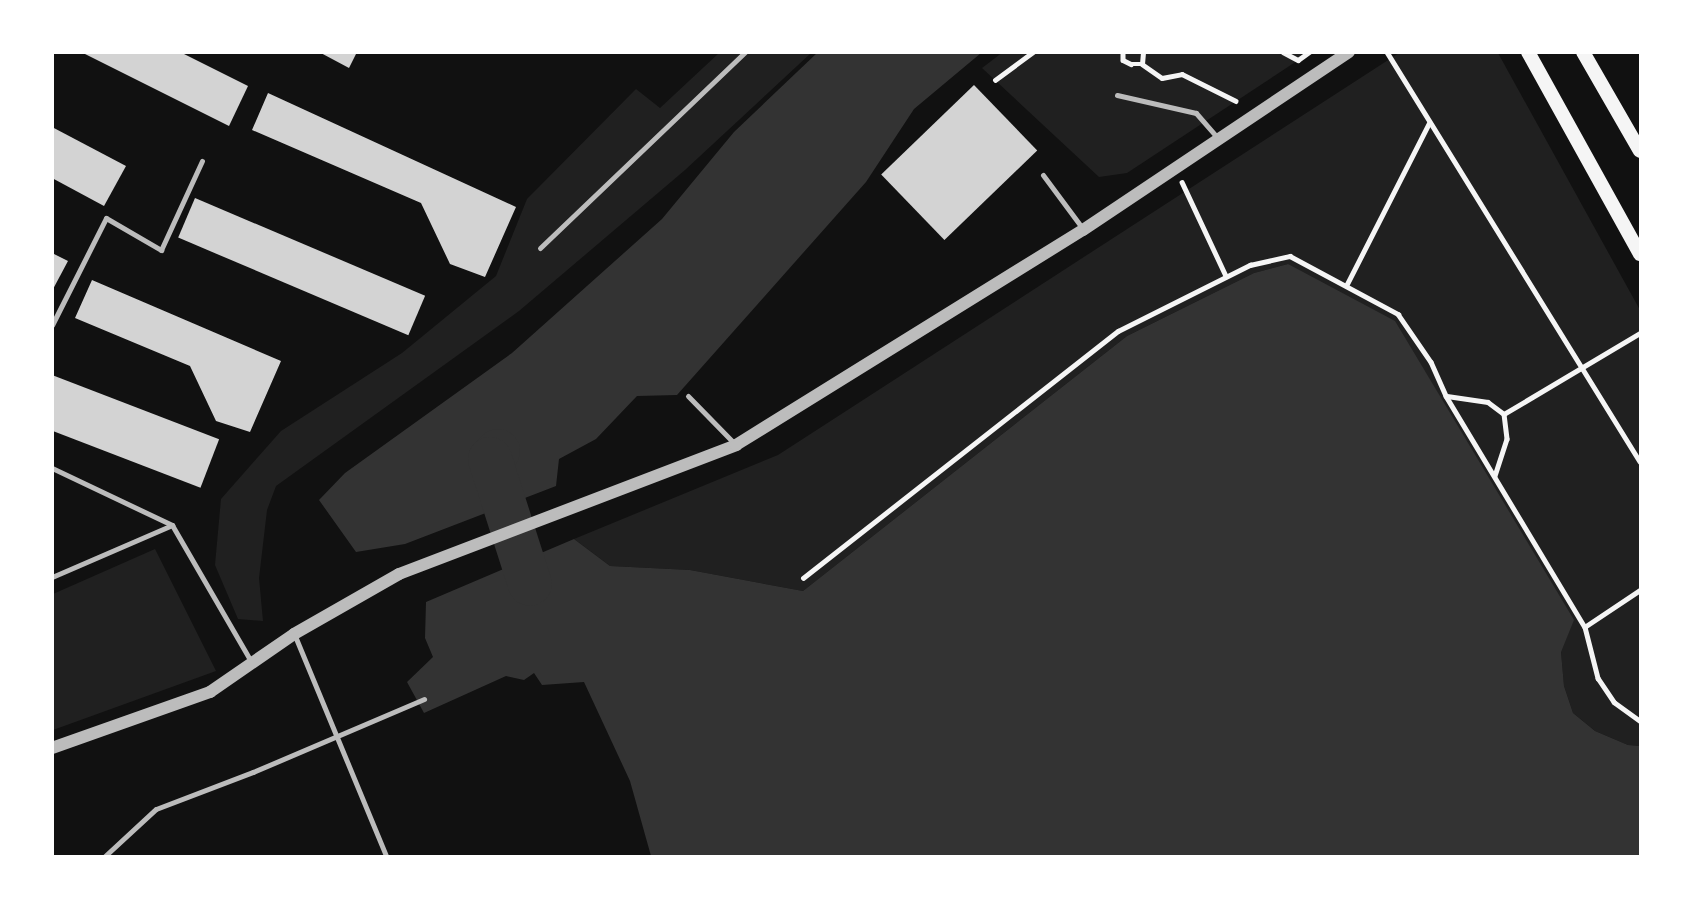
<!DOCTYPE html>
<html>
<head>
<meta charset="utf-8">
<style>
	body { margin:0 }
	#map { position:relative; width:1693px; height:909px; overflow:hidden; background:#111; font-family:"PT Sans",sans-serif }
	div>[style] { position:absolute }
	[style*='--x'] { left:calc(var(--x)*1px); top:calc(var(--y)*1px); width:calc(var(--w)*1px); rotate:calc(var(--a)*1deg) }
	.green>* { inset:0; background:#202020 }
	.water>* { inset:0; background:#333 }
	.river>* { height:44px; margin:-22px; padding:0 22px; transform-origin:22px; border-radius:22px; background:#333 }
	.building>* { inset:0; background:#d3d3d3; transform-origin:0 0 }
	.path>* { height:4.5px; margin:-2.25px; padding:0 2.25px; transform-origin:2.25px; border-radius:2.25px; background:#f5f5f5 }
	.service>* { height:5px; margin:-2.5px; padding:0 2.5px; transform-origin:2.5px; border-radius:2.5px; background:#bcbcbc }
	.tertiary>* { height:12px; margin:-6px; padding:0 6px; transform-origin:6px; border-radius:6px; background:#bcbcbc }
	.secondary>* { height:14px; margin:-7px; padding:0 7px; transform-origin:7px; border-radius:7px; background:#f5f5f5 }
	span { translate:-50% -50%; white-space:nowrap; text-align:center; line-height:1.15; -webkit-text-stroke:5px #fff; paint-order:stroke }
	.frame { position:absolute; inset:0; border:54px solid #fff; pointer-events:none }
</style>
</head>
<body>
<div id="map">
	<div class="green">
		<div style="clip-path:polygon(1003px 52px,1309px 53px,1127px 173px,1099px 177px,982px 68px)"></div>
		<div style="clip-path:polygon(719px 53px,811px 53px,685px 170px,519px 311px,276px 486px,267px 510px,259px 578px,263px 621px,238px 619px,215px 565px,221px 499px,281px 431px,402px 353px,496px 276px,527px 199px,636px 89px,660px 108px)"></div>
		<div style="clip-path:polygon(1399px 53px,1498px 53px,1640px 310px,1640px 746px,1628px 745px,1595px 731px,1573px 713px,1564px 686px,1561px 652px,1288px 264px,1254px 273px,1127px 336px,803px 591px,690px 570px,610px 566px,574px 539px,778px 455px)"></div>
		<div style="clip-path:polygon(155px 549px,216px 671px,53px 730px,53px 594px)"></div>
	</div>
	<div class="water">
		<div style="clip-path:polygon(817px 53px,981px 53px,914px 109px,866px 182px,677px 395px,637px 396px,596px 439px,559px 459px,556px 486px,405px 544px,356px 552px,319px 500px,345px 473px,512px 353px,662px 219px,734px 132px)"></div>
		<div style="clip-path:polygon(1288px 264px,1395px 321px,1574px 620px,1561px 652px,1564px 686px,1573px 713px,1595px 731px,1628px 745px,1640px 746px,1640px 856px,651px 856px,630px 781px,584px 682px,542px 685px,534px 673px,524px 680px,506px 676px,424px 713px,407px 682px,433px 657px,425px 638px,426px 602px,574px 539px,610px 566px,690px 570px,803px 591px,1127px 336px,1254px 273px)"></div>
	</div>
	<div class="river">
		<div style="--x:498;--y:451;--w:11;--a:135"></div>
		<div style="--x:490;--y:459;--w:131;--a:72.3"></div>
	</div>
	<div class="building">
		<div style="clip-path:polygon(81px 52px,180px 52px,248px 86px,229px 126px)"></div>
		<div style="clip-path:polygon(319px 52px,357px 52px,349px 68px)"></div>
		<div style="left:974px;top:85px;width:91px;height:129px;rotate:46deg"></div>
		<div style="clip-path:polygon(268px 93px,516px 207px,485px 277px,450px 264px,421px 203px,252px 130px)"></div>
		<div style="clip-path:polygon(52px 127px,126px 166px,104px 206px,52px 178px)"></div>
		<div style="left:195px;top:198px;width:250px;height:43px;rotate:23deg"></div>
		<div style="clip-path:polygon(52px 253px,68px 261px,52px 291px)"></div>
		<div style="clip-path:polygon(92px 280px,281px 361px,250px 432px,216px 421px,190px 366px,75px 318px)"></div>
		<div style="left:52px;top:375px;width:179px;height:52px;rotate:21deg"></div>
	</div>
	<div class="path">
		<div style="--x:1123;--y:52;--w:8;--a:90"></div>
		<div style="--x:1123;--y:60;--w:9;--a:27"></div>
		<div style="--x:1131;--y:64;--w:11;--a:0"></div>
		<div style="--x:1142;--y:64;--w:24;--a:35"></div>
		<div style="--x:1162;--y:78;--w:20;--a:-11"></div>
		<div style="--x:1182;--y:74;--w:60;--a:26.6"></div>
		<div style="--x:1283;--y:52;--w:17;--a:28"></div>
		<div style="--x:1298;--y:60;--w:14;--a:-36"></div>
		<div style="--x:1387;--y:52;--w:481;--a:58.3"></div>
		<div style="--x:1142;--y:64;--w:12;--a:-85"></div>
		<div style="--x:995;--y:80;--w:47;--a:-36.4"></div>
		<div style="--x:1182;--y:182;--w:104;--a:64.9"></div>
		<div style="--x:1346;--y:286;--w:183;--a:-63"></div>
		<div style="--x:1447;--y:396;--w:41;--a:8.3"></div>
		<div style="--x:1488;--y:402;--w:20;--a:37"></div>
		<div style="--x:1504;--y:414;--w:25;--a:83"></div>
		<div style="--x:1507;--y:439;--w:39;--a:108"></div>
		<div style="--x:1504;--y:414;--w:158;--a:-30.8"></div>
		<div style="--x:803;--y:578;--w:400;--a:-38.1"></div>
		<div style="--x:1118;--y:331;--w:148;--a:-26.6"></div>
		<div style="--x:1250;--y:265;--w:41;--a:-12.7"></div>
		<div style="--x:1290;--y:256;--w:123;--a:28.2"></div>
		<div style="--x:1398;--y:314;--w:58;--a:55.5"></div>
		<div style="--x:1431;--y:362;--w:37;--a:66"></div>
		<div style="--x:1446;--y:396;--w:270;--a:59"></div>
		<div style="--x:1585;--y:627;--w:53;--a:75.7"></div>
		<div style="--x:1598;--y:678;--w:29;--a:56"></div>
		<div style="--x:1614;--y:702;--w:32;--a:36"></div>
		<div style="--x:1586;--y:626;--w:65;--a:-33.7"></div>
	</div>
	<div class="service">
		<div style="--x:1117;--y:95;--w:81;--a:12.8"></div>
		<div style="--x:1196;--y:113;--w:35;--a:49"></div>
		<div style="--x:1043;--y:175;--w:67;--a:53.5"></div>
		<div style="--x:540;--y:248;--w:284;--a:-43.7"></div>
		<div style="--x:52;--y:325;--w:120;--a:-63.2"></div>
		<div style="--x:106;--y:218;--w:64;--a:30.2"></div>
		<div style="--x:161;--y:250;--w:98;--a:-65.3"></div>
		<div style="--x:688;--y:396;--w:66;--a:45.6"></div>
		<div style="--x:52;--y:468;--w:133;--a:25.4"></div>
		<div style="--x:172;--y:525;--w:160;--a:59.9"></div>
		<div style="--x:52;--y:577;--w:131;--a:-23.4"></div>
		<div style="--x:295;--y:636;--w:238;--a:67.5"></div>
		<div style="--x:105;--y:856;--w:69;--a:-42.7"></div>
		<div style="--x:156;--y:809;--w:104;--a:-20.9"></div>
		<div style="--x:253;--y:772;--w:186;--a:-23.1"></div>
	</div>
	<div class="tertiary">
		<div style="--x:52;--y:748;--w:168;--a:-19.5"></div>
		<div style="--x:210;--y:692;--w:102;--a:-34.6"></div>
		<div style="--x:294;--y:634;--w:121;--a:-29.7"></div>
		<div style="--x:399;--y:574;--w:361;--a:-20.9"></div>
		<div style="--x:736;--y:445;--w:408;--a:-31.8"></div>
		<div style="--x:1083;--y:230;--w:320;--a:-33.8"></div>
	</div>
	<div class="secondary">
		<div style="--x:1528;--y:52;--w:231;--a:61"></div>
		<div style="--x:1583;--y:52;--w:114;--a:60.1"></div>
	</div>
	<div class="frame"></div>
</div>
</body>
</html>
